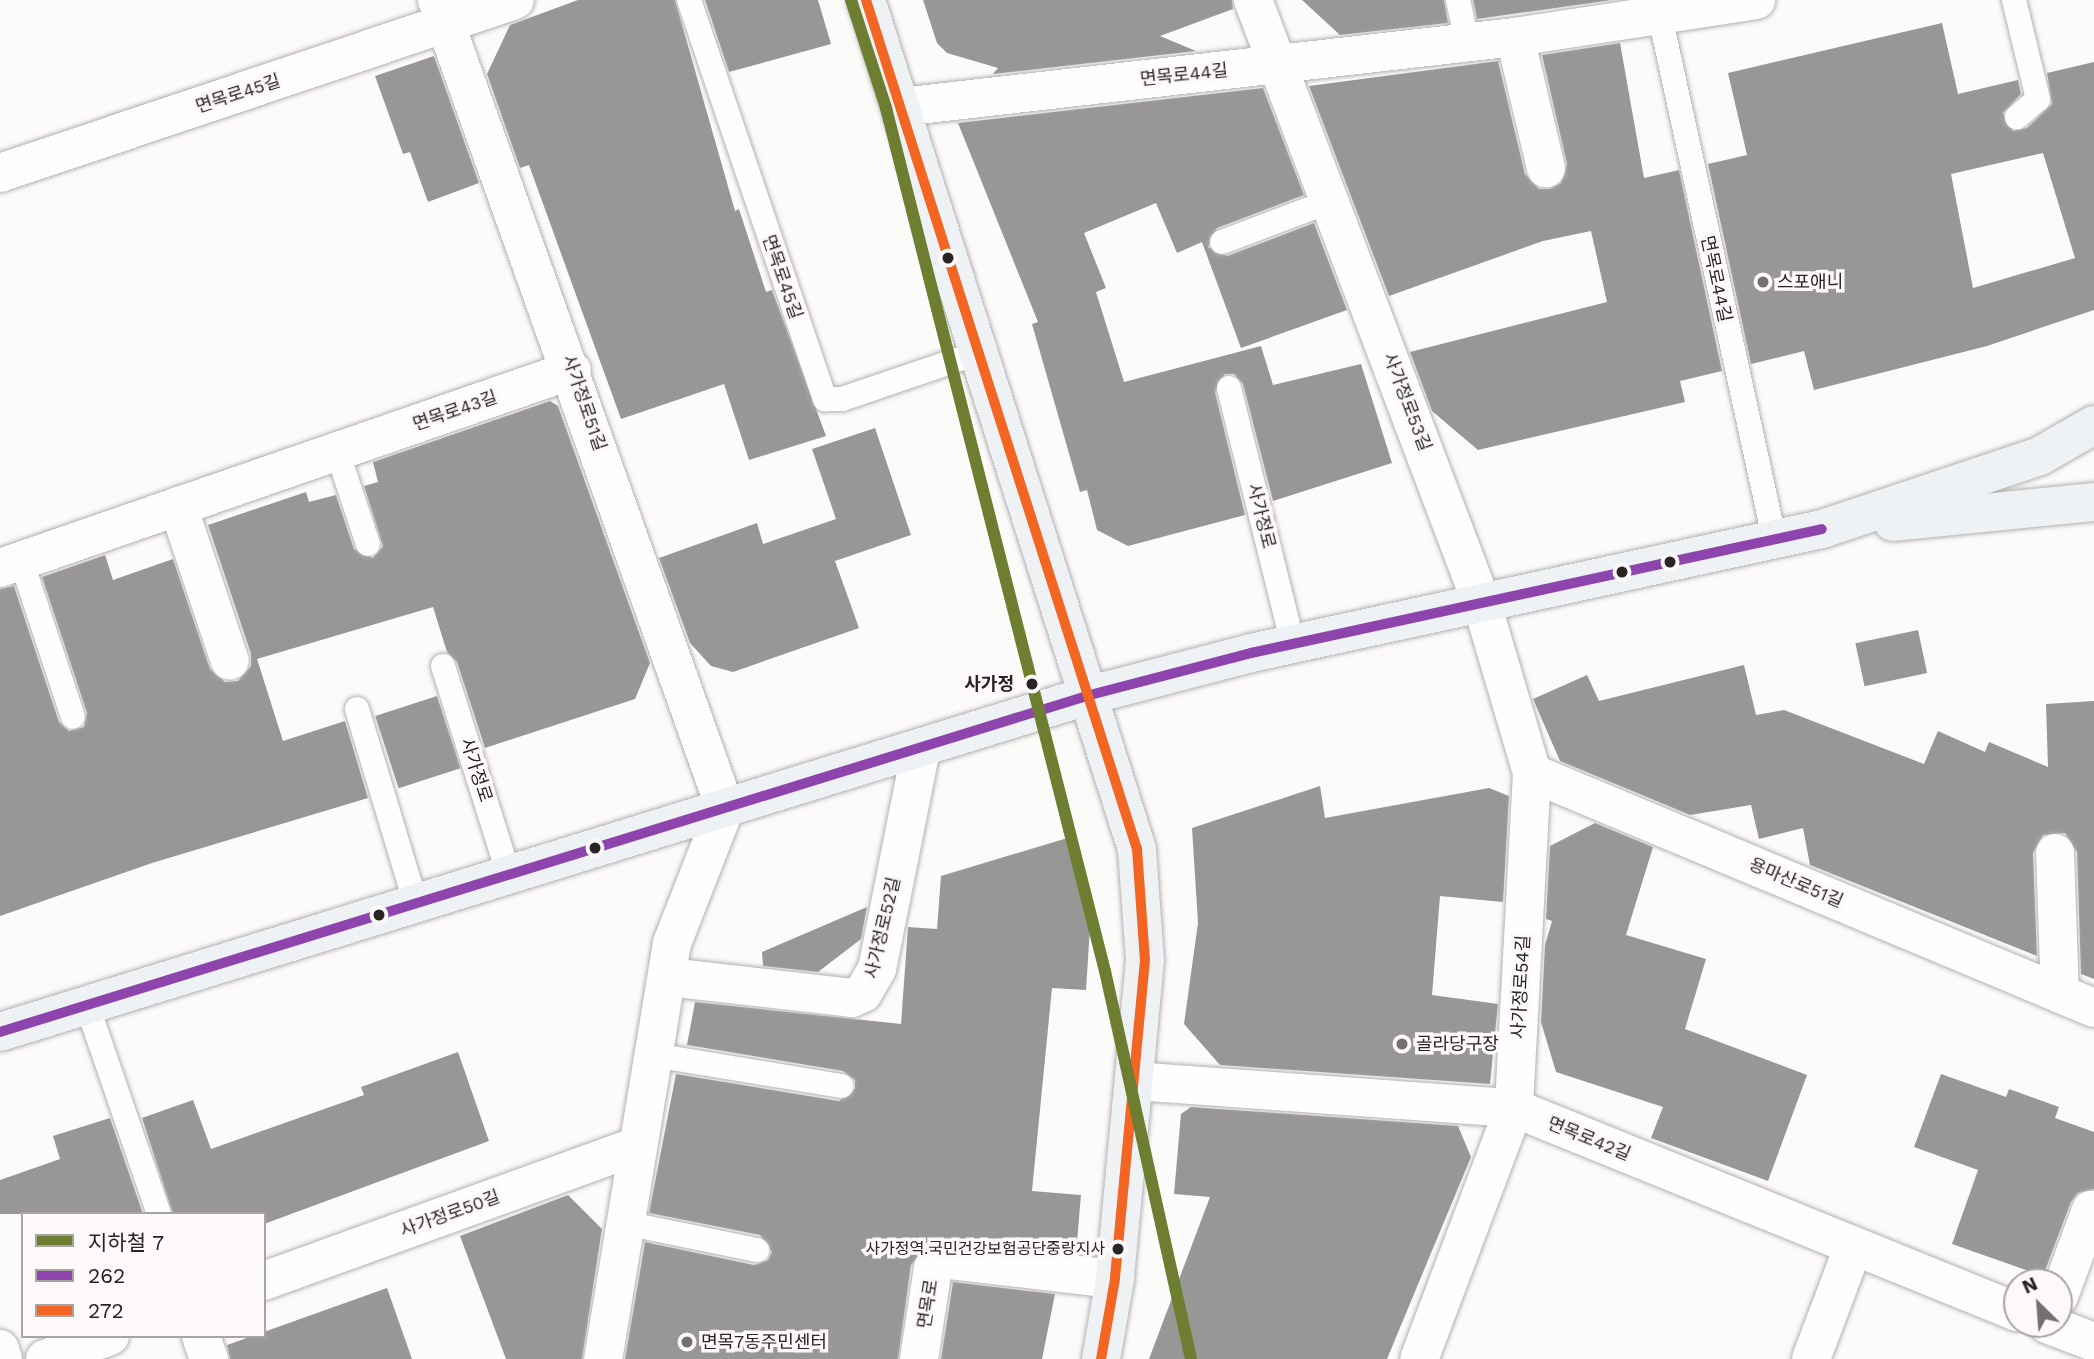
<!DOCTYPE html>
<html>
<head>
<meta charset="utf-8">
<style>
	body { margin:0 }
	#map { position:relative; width:2094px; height:1359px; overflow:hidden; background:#fdfafa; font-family:"Work Sans","Noto Sans KR",sans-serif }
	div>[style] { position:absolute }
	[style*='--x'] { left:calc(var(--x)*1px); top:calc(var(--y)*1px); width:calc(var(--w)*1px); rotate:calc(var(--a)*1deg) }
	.building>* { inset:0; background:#999796; transform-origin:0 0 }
	.roads { filter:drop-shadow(0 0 2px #b3b0b0) drop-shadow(0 0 2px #b3b0b0) }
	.lane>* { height:24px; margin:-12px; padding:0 12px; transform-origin:12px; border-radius:12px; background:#fffefe }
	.street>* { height:38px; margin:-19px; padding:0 19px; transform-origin:19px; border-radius:19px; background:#fffefe }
	.secondary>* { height:38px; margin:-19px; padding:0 19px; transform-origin:19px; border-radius:19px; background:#eff2f5 }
	.bus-1>* { height:10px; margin:-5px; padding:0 5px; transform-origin:5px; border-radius:5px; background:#8e44ad }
	.bus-2>* { height:10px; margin:-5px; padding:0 5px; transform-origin:5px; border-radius:5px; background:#f26522 }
	.metro-1>* { height:12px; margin:-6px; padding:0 6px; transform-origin:6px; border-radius:6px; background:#6e7e31 }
	.dots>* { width:19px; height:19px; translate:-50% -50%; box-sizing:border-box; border:4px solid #fef9f9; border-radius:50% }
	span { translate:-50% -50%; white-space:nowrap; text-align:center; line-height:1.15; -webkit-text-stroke:7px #fef9f9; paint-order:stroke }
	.bus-label { font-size:16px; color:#282525 }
	.right { translate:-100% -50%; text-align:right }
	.street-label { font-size:18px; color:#282525 }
	.poi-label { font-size:18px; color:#282525 }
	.left { translate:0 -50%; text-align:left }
	.stop-label { font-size:18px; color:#282525; font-weight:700 }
	.legend { position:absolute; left:21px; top:1212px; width:245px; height:126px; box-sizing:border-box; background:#fef9f9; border:2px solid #a8a4a4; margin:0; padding:9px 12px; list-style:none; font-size:21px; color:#282525 }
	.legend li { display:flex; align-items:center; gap:14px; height:35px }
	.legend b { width:35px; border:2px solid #a8a4a4 }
	.north { position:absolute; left:2003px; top:1268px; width:70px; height:70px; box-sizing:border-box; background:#fef9f9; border:2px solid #a8a4a4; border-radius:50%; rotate:335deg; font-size:19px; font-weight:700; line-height:28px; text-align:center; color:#282525 }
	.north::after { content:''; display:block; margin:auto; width:24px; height:32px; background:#737070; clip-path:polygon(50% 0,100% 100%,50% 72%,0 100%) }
</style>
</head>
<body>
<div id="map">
	<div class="building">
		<div style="clip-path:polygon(578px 0,675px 0,735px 211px,739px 209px,766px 292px,772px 290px,826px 436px,749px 460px,724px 384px,621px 419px,529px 165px,520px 168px,487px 74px,510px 25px)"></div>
		<div style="clip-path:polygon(705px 0,818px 0,831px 44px,729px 72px)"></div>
		<div style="clip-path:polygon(923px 0,1232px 0,1233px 9px,1160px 36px,1196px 51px,993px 74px,998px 68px,947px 53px,937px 43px)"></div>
		<div style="clip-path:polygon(1302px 0,1444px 0,1448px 23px,1340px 35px)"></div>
		<div style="clip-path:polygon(1473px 0,1612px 0,1477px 19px)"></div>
		<div style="clip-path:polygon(evenodd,1942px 23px,1958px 94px,2018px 80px,2021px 94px,2003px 113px,2013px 131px,2027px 128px,2052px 104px,2047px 73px,2094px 62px,2094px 310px,1987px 346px,1814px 390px,1804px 351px,1751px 364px,1708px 164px,1747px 155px,1728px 73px,1942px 23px,2043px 153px,2075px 258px,1973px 288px,1951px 174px,2043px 153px)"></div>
		<div style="clip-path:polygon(1620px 43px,1644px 178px,1679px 170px,1722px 371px,1680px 381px,1685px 402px,1478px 450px,1432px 411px,1410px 352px,1607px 302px,1591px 231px,1543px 241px,1389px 296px,1309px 86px,1498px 61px,1525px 174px,1539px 189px,1550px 189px,1561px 183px,1567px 164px,1542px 55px)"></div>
		<div style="clip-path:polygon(434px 56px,479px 183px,428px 202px,410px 152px,403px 154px,375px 76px)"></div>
		<div style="clip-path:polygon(1263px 88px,1304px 195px,1217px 228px,1208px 247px,1227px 256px,1314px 223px,1347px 310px,1241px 348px,1202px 242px,1177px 253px,1156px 203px,1084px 233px,1106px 288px,1096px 292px,1124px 382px,1261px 346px,1273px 385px,1361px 364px,1392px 463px,1273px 501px,1243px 384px,1234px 374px,1225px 374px,1215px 392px,1245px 515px,1128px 546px,1097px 530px,1087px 490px,1080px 492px,1032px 324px,1038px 322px,958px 123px)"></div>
		<div style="clip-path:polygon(550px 401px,558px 406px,650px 663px,635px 699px,485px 748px,457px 662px,447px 652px,433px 607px,257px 659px,283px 741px,345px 721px,368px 798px,152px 863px,0 916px,0 589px,14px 586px,59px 722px,69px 731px,84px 727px,87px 713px,42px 577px,105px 555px,113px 580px,173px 559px,210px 669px,225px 682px,238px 681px,251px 666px,251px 654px,208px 525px,306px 492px,309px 502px,336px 495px,354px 549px,373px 558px,383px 546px,364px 486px,378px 482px,373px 462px)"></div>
		<div style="clip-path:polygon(875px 428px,911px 535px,835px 561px,859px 628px,733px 672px,711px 666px,690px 643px,659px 558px,757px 523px,763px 544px,836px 519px,812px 449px)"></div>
		<div style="left:1918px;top:630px;width:44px;height:64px;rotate:78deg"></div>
		<div style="clip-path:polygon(1744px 665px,1756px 715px,1784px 710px,1924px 764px,1938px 731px,1985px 752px,1989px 742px,2048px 767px,2046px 704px,2094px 701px,2094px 979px,2081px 974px,2077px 852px,2065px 833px,2043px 835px,2033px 853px,2037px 956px,1810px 865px,1803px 828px,1759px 839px,1751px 805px,1690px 815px,1560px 761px,1533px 699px,1587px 675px,1599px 701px)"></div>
		<div style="left:437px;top:696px;width:76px;height:65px;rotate:72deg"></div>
		<div style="clip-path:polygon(1320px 786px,1325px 818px,1489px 788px,1509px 796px,1503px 902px,1440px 896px,1432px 995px,1498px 1004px,1490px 1084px,1220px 1065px,1184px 1024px,1198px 923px,1192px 828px)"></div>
		<div style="clip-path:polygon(1595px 823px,1653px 847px,1626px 935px,1706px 959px,1685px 1029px,1807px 1075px,1768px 1181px,1651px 1138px,1663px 1107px,1556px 1072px,1541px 1022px,1545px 945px,1552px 921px,1546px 919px,1550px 846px)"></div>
		<div style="clip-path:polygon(1074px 836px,1092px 896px,1086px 990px,1052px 988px,1032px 1191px,1081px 1195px,1076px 1253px,933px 1239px,911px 1265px,898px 1359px,625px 1359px,645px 1242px,754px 1265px,768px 1260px,772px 1252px,760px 1235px,649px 1213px,676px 1074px,839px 1101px,855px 1089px,855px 1080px,843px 1071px,687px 1045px,695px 1002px,901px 1024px,908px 927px,937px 929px,941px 876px)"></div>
		<div style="clip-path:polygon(867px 907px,861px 939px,818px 972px,763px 966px,762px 952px)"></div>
		<div style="clip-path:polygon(458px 1052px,489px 1141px,264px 1224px,264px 1214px,173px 1214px,142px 1118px,193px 1100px,211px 1149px,364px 1095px,361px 1087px)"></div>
		<div style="clip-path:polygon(1941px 1074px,2006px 1097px,2009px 1089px,2059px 1107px,2055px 1118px,2094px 1132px,2094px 1189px,2078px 1193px,2071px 1202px,2043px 1276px,1952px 1244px,1978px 1170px,1914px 1147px)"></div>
		<div style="clip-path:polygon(1191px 1107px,1458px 1126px,1471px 1157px,1387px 1359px,1149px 1359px,1210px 1197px,1174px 1194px,1181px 1114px)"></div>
		<div style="clip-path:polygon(110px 1118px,143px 1214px,0 1214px,0 1180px,60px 1159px,53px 1136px)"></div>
		<div style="clip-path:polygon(568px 1195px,602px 1229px,582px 1359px,506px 1359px,460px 1236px)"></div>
		<div style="clip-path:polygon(953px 1282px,1055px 1294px,1042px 1359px,941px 1359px)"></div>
		<div style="clip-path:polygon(387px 1288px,412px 1359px,230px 1359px,227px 1345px)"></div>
	</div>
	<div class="roads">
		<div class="lane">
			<div style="--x:689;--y:0;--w:422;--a:71.2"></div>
			<div style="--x:825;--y:399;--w:17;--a:0"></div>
			<div style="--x:842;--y:399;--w:146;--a:-18.8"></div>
			<div style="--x:1458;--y:0;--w:43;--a:77.9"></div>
			<div style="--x:2014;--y:0;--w:102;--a:76.4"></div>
			<div style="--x:2038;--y:99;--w:28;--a:139"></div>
			<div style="--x:1660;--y:16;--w:538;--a:77.67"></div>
			<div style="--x:1222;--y:242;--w:113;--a:-20.7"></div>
			<div style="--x:1229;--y:388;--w:264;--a:76"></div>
			<div style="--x:337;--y:451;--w:98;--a:71.6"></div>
			<div style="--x:21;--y:560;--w:165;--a:71.7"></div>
			<div style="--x:443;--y:666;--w:219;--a:72.5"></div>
			<div style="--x:357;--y:709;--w:204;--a:73.2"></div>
			<div style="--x:87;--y:1005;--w:221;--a:71"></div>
			<div style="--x:654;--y:1055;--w:190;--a:9.4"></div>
			<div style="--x:624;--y:1223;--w:136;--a:11.5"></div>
		</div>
		<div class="street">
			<div style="--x:437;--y:0;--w:858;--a:70.38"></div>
			<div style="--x:725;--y:808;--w:145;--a:111.4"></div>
			<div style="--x:672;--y:943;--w:422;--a:99.4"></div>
			<div style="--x:1253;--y:0;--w:646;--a:69.24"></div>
			<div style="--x:1482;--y:604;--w:176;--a:73.5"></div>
			<div style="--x:1532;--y:773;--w:335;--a:93.1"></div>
			<div style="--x:1514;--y:1108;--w:268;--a:110.7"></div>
			<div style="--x:1515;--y:37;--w:135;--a:76.7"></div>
			<div style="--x:901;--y:107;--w:618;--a:-6.5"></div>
			<div style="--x:1515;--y:37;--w:244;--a:-8.7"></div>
			<div style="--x:0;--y:173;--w:543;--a:-18.57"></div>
			<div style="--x:178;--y:506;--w:163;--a:71.5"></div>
			<div style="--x:0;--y:568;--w:605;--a:-19.09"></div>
			<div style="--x:1532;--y:773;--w:609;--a:22.69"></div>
			<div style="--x:2055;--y:853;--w:141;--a:88"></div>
			<div style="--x:668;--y:977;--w:185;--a:6.5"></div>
			<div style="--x:852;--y:998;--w:12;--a:-24"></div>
			<div style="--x:863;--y:993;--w:28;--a:-60"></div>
			<div style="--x:877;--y:969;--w:225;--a:-78.7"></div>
			<div style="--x:1134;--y:1081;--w:381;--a:4.1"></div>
			<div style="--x:1514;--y:1108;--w:543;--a:22.08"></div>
			<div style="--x:264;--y:1281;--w:396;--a:-19.9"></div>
			<div style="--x:2059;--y:1296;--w:92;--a:-69.6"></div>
			<div style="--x:2047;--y:1324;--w:50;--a:21"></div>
			<div style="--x:201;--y:1336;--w:24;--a:71"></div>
			<div style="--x:0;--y:1349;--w:10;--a:73"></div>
			<div style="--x:45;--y:1359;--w:69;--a:-19.5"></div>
			<div style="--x:919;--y:1359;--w:92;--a:-81.3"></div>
			<div style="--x:933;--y:1268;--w:12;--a:-48"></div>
			<div style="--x:941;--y:1259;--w:175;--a:6.6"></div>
			<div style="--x:1811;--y:1359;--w:119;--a:-69.3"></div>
		</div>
		<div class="secondary">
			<div style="--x:866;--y:0;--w:891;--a:72.3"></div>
			<div style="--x:1137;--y:849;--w:111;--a:85.9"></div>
			<div style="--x:1145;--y:960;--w:320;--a:95.4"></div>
			<div style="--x:1115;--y:1279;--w:81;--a:99.9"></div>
			<div style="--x:1893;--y:522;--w:202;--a:-5.7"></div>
			<div style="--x:0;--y:1032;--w:1141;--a:-17.18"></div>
			<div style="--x:1090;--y:695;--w:166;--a:-14.6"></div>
			<div style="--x:1251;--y:653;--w:584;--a:-12.25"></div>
			<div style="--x:1822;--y:529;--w:230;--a:-18.5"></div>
			<div style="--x:2040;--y:456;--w:62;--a:-29.9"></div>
		</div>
	</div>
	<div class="bus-1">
		<div style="--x:0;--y:1032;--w:1141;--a:-17.18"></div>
		<div style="--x:1090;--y:695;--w:166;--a:-14.6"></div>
		<div style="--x:1251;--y:653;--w:584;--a:-12.25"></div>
	</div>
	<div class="bus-2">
		<div style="--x:866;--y:0;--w:891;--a:72.3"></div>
		<div style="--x:1137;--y:849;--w:111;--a:85.9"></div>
		<div style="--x:1145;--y:960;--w:320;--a:95.4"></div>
		<div style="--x:1115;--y:1279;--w:81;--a:99.9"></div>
	</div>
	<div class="metro-1">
		<div style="--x:851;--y:0;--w:114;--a:72"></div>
		<div style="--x:886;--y:108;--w:890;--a:75.76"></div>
		<div style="--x:1105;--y:971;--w:397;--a:77.5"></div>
	</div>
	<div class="dots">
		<div style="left:948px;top:258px;background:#282525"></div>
		<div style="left:1763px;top:282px;background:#737070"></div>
		<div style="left:1670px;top:562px;background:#282525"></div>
		<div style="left:1622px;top:572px;background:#282525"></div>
		<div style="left:1032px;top:684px;background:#282525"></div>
		<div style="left:595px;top:848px;background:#282525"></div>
		<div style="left:379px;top:915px;background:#282525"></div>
		<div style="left:1402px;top:1044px;background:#737070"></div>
		<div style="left:1118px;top:1249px;background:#282525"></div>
		<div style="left:687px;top:1342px;background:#737070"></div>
	</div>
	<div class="bus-label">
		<span class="right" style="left:1105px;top:1249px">사가정역.국민건강보험공단중랑지사</span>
	</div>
	<div class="street-label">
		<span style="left:1184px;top:75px;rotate:-6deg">면목로44길</span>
		<span style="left:238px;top:94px;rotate:-18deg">면목로45길</span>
		<span style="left:782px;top:277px;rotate:71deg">면목로45길</span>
		<span style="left:1716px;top:279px;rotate:78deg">면목로44길</span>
		<span style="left:1407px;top:402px;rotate:69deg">사가정로53길</span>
		<span style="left:584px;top:403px;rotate:71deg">사가정로51길</span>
		<span style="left:455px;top:411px;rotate:-19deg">면목로43길</span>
		<span style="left:1261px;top:516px;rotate:76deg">사가정로</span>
		<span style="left:476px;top:770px;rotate:72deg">사가정로</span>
		<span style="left:1796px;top:883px;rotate:23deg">용마산로51길</span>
		<span style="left:883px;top:928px;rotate:-77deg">사가정로52길</span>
		<span style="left:1521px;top:987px;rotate:-87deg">사가정로54길</span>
		<span style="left:1589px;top:1139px;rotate:22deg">면목로42길</span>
		<span style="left:450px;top:1214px;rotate:-20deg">사가정로50길</span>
		<span style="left:928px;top:1304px;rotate:-81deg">면목로</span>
	</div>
	<div class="poi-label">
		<span class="left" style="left:1777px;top:282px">스포애니</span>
		<span class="left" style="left:1416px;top:1044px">골라당구장</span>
		<span class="left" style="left:701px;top:1342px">면목7동주민센터</span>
	</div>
	<div class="stop-label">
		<span class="right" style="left:1014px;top:684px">사가정</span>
	</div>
	<ul class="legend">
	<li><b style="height:9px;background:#6e7e31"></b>지하철 7</li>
	<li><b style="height:9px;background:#8e44ad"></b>262</li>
	<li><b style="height:9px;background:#f26522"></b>272</li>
	</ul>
	<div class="north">N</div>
</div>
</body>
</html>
